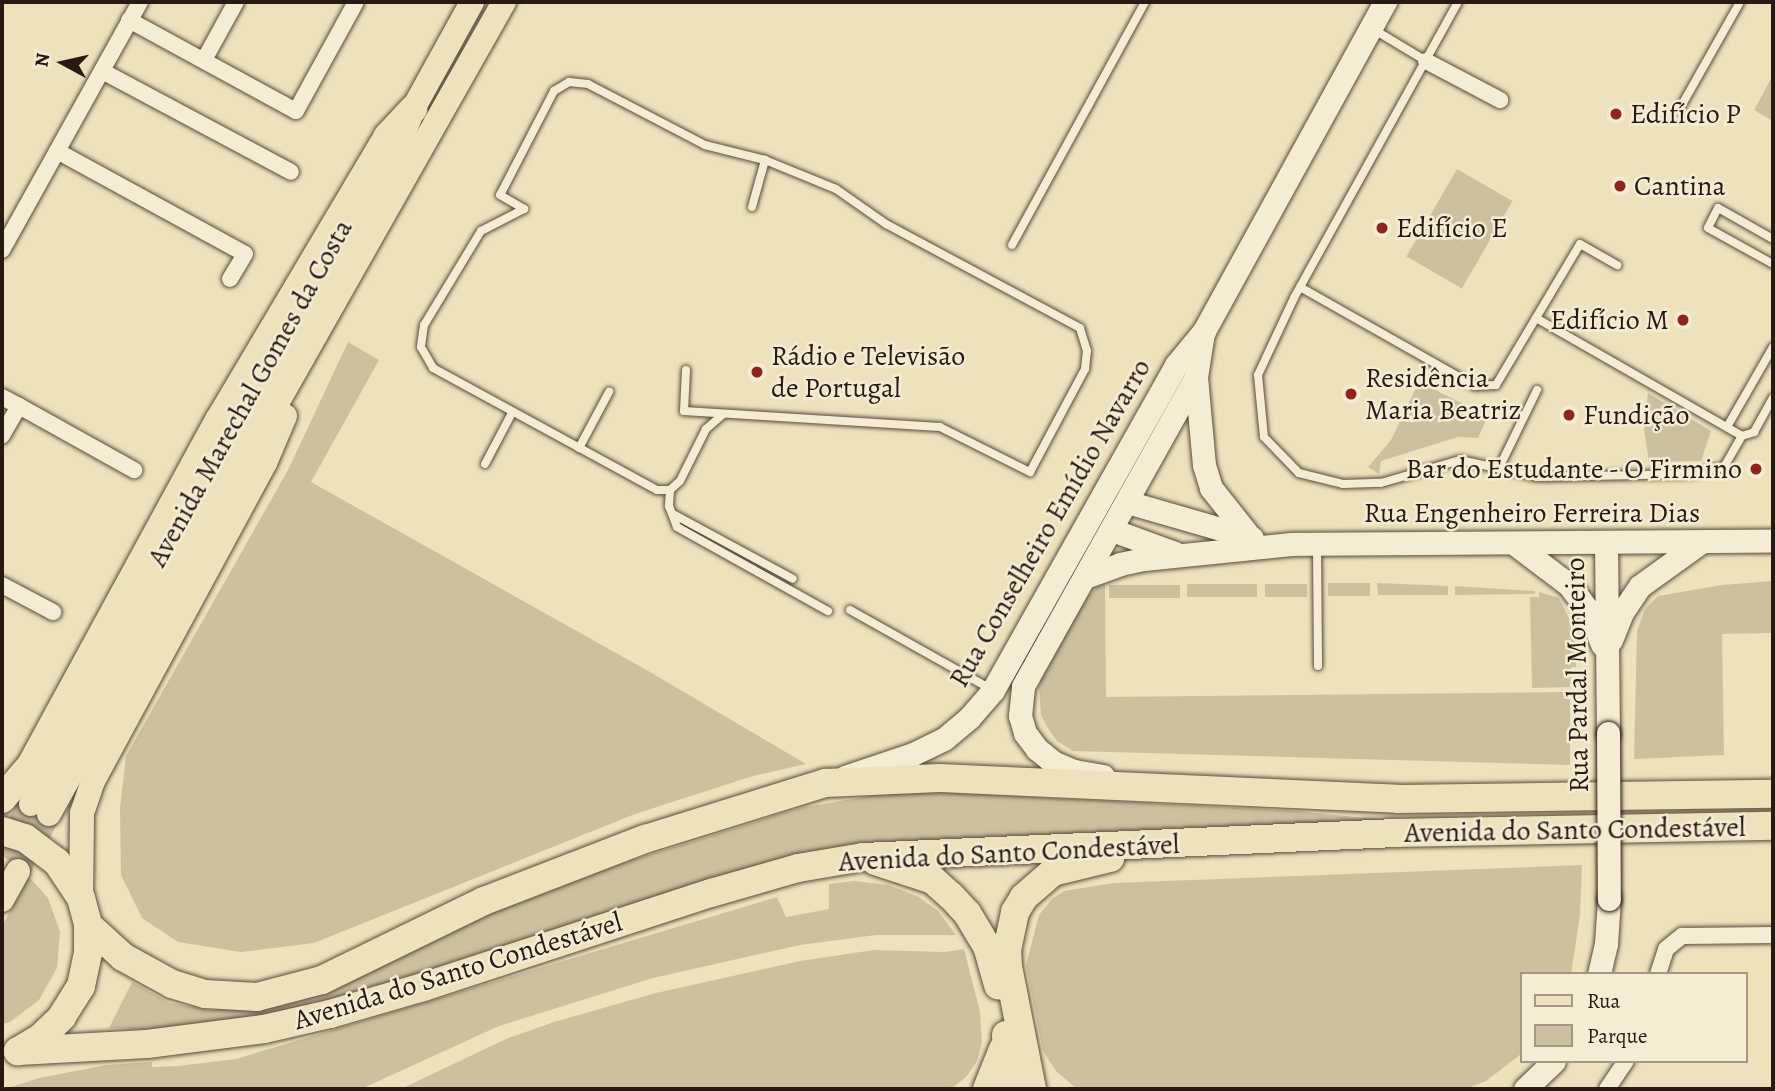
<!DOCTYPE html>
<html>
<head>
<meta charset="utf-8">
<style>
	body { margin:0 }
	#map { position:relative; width:1775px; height:1091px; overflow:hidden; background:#eee2bc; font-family:Alegreya,serif }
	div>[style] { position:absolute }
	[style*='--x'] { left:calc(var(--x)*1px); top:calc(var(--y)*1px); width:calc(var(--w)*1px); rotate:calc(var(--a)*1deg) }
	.green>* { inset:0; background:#ccc09f; transform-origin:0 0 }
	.primary-tunnel>* { height:24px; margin-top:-12px; transform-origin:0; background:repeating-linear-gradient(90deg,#c6ba9a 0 24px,transparent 0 36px) }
	.roads { filter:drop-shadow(0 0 2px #5a4b3c) drop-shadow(0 0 2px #5a4b3c) }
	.lane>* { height:8px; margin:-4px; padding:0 4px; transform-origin:4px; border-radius:4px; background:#f4ecd3 }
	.street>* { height:16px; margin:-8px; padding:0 8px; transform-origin:8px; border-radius:8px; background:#f4ecd3 }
	.secondary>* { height:23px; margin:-11.5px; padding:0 11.5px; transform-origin:11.5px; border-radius:11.5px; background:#f4ecd3 }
	.primary>* { height:24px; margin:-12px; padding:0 12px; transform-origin:12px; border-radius:12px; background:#eee2bc }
	.highway>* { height:28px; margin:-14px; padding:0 14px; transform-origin:14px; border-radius:14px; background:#eee2bc }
	.bridges { filter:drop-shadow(0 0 2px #281912) drop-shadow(0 0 2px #281912) }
	.secondary-bridge>* { height:23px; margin:-11.5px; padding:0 11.5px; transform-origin:11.5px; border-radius:11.5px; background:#f4ecd3 }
	.dots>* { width:19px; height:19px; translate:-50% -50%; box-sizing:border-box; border:4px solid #f4ecd3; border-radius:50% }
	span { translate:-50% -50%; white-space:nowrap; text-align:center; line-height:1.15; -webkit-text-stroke:5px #f4ecd3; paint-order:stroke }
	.poi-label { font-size:28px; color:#281912 }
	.left { translate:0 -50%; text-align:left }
	.right { translate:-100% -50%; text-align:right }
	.street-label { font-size:28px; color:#281912 }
	.frame { position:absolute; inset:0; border:4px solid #281912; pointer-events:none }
	.legend { position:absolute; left:1520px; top:972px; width:228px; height:91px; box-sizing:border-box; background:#f4ecd3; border:2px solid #a29886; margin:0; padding:9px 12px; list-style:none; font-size:21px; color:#281912 }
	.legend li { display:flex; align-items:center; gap:14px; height:35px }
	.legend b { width:35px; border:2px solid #a29886 }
	.north { position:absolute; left:28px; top:28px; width:70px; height:70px; -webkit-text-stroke:5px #f4ecd3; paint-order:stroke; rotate:278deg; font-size:19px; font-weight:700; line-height:28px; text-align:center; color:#281912 }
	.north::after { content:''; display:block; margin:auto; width:24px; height:32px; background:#281912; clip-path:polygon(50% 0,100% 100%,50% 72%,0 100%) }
</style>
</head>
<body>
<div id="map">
	<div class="green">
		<div style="clip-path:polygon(1773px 75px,1773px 121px,1754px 110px)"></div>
		<div style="left:1457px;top:169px;width:64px;height:101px;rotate:30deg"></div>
		<div style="clip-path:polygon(348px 342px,379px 360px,311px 482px,650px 672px,806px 764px,753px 776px,635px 814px,314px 943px,241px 952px,178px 942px,142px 918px,121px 875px,120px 808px,126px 756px,288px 470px)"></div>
		<div style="clip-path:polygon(1419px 382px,1488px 416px,1478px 438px,1458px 437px,1381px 461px,1379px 474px,1368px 467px,1391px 440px)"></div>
		<div style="clip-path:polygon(1648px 393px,1711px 431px,1701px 461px,1649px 462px,1644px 429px)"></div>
		<div style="clip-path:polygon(1773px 581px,1773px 633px,1722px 634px,1724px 755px,1634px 759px,1637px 631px,1645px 609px,1658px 596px,1722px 585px)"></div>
		<div style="left:1328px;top:583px;width:42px;height:13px"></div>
		<div style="clip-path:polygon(1377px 583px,1448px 586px,1448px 595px,1378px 595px)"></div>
		<div style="left:1257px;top:584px;width:13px;height:70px;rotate:90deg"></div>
		<div style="left:1265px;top:584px;width:42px;height:13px"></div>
		<div style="clip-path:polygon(1105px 585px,1106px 697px,1570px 692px,1570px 765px,1073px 751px,1057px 741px,1047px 727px,1041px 715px,1039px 688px,1042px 673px,1087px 597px,1098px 586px)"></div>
		<div style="left:1180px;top:585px;width:13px;height:71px;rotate:90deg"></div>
		<div style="clip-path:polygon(1455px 586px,1535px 591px,1535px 594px,1455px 595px)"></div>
		<div style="clip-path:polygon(1539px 592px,1559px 598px,1576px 632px,1576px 667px,1571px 667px,1570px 687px,1532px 688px,1530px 597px,1539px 597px)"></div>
		<div style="clip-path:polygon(905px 790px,1296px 811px,1393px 821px,959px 841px,501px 951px,264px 1020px,156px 1030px,109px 1028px,132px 982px,170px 1003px,210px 1010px,247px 1008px,521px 898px,601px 870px,800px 808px)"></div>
		<div style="clip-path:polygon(1582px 865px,1580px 915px,1571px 974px,1521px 974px,1521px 1054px,1486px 1081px,1465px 1089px,1077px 1089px,1056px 1071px,1043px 1051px,1026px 965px,1039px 915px,1052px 899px,1064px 891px,1113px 883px)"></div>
		<div style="clip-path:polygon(29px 877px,48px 898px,60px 932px,57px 968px,39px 1000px,10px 1022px,2px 1024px,2px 926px)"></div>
		<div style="clip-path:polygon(854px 881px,889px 885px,919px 897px,938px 911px,956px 935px,876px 935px,800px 945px,653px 978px,499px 1026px,361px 1089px,5px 1089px,39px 1078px,107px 1065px,152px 1062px,152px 1067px,178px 1066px,236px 1059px,777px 897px,786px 917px,829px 909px,829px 884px)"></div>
		<div style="clip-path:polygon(964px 949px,980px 1012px,982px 1043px,977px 1061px,967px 1076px,951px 1089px,401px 1089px,506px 1039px,554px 1022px,656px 993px,800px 961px,874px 950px,945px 952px)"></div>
	</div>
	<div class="primary-tunnel">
		<div style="--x:2;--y:856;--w:60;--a:-60.9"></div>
		<div style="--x:18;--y:871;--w:65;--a:-61.5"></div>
	</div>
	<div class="roads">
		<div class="lane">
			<div style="--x:1458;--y:2;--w:338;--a:119"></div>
			<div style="--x:1294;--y:298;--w:85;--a:115.1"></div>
			<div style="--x:1258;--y:375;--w:62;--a:84.5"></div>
			<div style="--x:1264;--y:437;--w:50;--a:45.8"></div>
			<div style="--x:1299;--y:473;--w:45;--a:14"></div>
			<div style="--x:1343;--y:484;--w:38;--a:-2"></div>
			<div style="--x:1381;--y:483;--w:82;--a:-16.2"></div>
			<div style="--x:1460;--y:460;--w:79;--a:12.4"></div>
			<div style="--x:1537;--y:477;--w:154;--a:-1.1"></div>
			<div style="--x:1691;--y:474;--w:34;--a:-12"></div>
			<div style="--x:1724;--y:467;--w:36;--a:-60"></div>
			<div style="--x:1742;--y:436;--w:13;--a:-18"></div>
			<div style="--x:1754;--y:432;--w:39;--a:-61"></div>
			<div style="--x:1373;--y:29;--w:62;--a:31.1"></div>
			<div style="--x:1679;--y:110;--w:124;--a:-60.5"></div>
			<div style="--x:752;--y:207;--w:49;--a:-74.5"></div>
			<div style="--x:1773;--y:239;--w:63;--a:-150.6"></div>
			<div style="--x:1718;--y:208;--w:22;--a:117"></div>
			<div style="--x:1708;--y:228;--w:74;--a:29"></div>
			<div style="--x:1012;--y:245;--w:277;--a:-61.3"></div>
			<div style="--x:1300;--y:287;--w:201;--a:29.5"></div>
			<div style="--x:1475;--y:386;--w:21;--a:-3"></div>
			<div style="--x:1496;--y:385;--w:164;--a:-59.2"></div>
			<div style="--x:1580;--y:244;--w:43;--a:29.6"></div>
			<div style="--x:1536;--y:318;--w:237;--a:29.8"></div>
			<div style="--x:686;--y:370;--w:41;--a:92.8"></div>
			<div style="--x:684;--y:411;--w:256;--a:3.6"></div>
			<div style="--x:940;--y:427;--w:101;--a:26.6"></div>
			<div style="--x:1030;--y:472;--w:117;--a:-61.9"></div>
			<div style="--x:1085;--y:369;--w:18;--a:-84"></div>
			<div style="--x:1087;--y:351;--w:24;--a:-107"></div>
			<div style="--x:1080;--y:328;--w:220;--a:-151.8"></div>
			<div style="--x:886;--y:224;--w:61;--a:-145"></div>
			<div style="--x:836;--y:189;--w:77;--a:-157.8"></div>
			<div style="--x:765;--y:160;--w:62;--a:-166"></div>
			<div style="--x:705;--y:145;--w:132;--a:-152.5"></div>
			<div style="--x:588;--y:84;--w:19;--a:-174"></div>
			<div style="--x:569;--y:82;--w:17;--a:149"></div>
			<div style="--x:554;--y:91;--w:117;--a:117.4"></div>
			<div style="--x:500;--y:195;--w:28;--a:30"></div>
			<div style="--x:524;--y:209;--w:48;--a:152.9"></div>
			<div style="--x:481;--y:231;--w:110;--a:121.2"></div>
			<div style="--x:424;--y:325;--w:22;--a:98"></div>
			<div style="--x:421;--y:347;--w:24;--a:60"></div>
			<div style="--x:433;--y:368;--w:255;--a:28.6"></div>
			<div style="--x:657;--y:490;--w:13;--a:0"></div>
			<div style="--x:670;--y:490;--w:13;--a:-42"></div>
			<div style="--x:680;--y:481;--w:58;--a:-63.4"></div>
			<div style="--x:706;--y:429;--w:23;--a:-41"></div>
			<div style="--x:1727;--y:427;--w:92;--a:-60.1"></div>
			<div style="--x:579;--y:448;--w:64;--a:-61.8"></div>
			<div style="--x:485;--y:464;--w:58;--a:-62.1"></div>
			<div style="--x:1499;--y:468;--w:87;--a:-64"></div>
			<div style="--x:670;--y:490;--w:16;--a:94"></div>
			<div style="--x:669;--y:506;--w:22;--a:69"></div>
			<div style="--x:677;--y:527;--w:173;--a:29.1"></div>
			<div style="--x:673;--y:514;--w:136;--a:28.4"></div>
			<div style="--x:1317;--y:547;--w:119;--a:89.5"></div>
			<div style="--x:850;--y:610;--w:162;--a:29.3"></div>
		</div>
		<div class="street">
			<div style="--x:129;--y:20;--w:190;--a:28.6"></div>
			<div style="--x:296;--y:111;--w:124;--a:-61.2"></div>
			<div style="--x:204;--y:60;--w:66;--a:-61.1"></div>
			<div style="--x:1426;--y:61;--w:84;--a:27.8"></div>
			<div style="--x:102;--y:71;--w:214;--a:28.1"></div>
			<div style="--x:57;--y:151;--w:214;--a:28.7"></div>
			<div style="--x:245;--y:254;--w:29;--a:121"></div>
			<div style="--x:2;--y:250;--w:284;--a:-60.9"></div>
			<div style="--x:2;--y:397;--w:19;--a:28"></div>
			<div style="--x:19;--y:406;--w:34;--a:120"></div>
			<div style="--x:19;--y:406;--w:132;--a:29.1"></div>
			<div style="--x:2;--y:585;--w:58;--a:27.9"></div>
			<div style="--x:1658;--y:974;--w:26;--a:-72"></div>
			<div style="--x:1666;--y:949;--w:21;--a:-39"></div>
			<div style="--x:1682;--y:936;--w:91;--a:-0.6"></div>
			<div style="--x:1607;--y:1089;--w:34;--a:-56"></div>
		</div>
		<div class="secondary">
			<div style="--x:1196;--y:377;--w:88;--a:84.8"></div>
			<div style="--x:1204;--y:465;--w:24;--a:73"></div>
			<div style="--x:1211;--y:488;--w:63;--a:51.5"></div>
			<div style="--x:1127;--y:502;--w:130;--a:16.1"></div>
			<div style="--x:1112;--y:530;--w:67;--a:20.1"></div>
			<div style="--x:1606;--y:543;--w:190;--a:89.4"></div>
			<div style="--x:1515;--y:544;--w:68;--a:37.2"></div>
			<div style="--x:1569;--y:585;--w:34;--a:53"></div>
			<div style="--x:1589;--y:612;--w:35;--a:68"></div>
			<div style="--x:1085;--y:577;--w:37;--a:-20"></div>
			<div style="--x:1120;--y:564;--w:25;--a:-12"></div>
			<div style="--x:1144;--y:559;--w:148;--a:-5.8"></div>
			<div style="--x:1291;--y:544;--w:482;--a:-0.4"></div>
			<div style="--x:1611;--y:640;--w:31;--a:-68"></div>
			<div style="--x:1623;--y:611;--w:30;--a:-56"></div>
			<div style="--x:1640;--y:586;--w:75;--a:-35.8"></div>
			<div style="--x:1103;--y:776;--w:29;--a:-170"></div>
			<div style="--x:1074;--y:771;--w:23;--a:-157"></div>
			<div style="--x:1053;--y:762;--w:21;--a:-141"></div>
			<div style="--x:1037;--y:749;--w:20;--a:-127"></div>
			<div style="--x:1025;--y:733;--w:18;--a:-106"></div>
			<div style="--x:1020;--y:716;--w:30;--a:-84"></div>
			<div style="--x:1023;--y:686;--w:354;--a:-60.8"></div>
			<div style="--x:1196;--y:377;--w:45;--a:-81"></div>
			<div style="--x:845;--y:777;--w:72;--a:-18.7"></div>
			<div style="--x:913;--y:754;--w:34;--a:-26"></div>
			<div style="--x:944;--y:739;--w:33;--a:-40"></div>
			<div style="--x:969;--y:718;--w:37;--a:-49"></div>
			<div style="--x:993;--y:690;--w:373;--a:-60.6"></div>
			<div style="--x:1176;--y:365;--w:44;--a:-50.5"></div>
			<div style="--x:1204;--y:331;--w:376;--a:-61.2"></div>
			<div style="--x:1599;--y:974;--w:31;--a:-77"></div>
			<div style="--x:1606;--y:944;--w:45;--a:-86.2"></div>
			<div style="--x:1525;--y:1089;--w:40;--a:-44"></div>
		</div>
		<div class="primary">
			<div style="--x:31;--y:804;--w:758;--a:-60.86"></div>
			<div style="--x:400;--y:142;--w:35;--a:-68"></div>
			<div style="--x:413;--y:109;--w:122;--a:-61.1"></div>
			<div style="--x:49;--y:814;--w:407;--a:-61"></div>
			<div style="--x:246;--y:458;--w:524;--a:-60.5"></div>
			<div style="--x:81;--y:898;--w:85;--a:-89.3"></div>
			<div style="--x:82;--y:813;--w:34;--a:-71"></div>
			<div style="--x:93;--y:781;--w:362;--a:-61.6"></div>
			<div style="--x:265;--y:463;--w:51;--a:-66.9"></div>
			<div style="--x:2;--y:900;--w:33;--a:-61"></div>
		</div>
		<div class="highway">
			<div style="--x:2;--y:799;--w:45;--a:-49.5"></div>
			<div style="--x:31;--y:765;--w:394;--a:-61.4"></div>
			<div style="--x:220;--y:419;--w:329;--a:-59.3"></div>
			<div style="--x:388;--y:136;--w:37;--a:-47"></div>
			<div style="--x:2;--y:831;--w:24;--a:17"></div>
			<div style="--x:25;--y:838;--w:40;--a:37"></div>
			<div style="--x:57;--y:862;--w:43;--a:56.3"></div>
			<div style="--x:81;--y:898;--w:28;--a:75"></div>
			<div style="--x:88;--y:925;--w:28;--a:90"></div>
			<div style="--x:88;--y:953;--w:34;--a:102"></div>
			<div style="--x:81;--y:986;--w:36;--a:122"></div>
			<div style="--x:62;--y:1017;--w:30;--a:136"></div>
			<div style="--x:40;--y:1038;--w:26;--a:149"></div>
			<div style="--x:875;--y:861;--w:61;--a:18.1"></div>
			<div style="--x:933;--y:880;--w:24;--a:42"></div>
			<div style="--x:951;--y:896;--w:23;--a:47"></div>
			<div style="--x:967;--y:913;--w:39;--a:59"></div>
			<div style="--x:987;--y:946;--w:41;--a:74.2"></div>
			<div style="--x:88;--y:925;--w:47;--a:42.4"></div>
			<div style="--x:123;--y:957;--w:56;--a:28.9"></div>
			<div style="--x:172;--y:984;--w:34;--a:17"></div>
			<div style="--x:205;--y:994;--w:52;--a:3.3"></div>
			<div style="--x:257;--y:997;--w:67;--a:-14.7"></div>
			<div style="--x:322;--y:980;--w:180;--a:-26"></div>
			<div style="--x:484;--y:901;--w:173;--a:-21.1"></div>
			<div style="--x:645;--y:839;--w:189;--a:-17.3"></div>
			<div style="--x:825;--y:783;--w:115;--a:-2.5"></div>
			<div style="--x:940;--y:778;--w:458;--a:2.6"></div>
			<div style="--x:1398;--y:799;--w:375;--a:-0.8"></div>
			<div style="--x:1006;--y:1035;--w:54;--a:85.8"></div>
			<div style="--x:18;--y:1051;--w:129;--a:-3.1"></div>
			<div style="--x:147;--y:1044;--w:118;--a:-7.3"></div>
			<div style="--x:264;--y:1029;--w:68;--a:-12.8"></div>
			<div style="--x:330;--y:1014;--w:97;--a:-16.2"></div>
			<div style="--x:423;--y:987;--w:303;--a:-18.1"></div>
			<div style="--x:711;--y:893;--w:91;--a:-16"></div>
			<div style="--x:798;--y:868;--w:66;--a:-9.6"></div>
			<div style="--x:863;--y:857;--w:533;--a:-2.58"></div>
			<div style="--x:1395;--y:833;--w:378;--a:-1.1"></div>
			<div style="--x:987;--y:1089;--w:43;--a:-68.2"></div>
			<div style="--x:1032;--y:1089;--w:124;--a:-101.1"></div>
			<div style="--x:1008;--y:967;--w:17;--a:-93"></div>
			<div style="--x:1007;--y:950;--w:39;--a:-78"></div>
			<div style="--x:1015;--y:912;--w:17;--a:-59"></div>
			<div style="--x:1024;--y:897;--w:38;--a:-41"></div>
			<div style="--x:1053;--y:872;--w:59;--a:-13.8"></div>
		</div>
	</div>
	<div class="bridges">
		<div class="secondary-bridge">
			<div style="--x:1608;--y:733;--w:166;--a:89.7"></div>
		</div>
	</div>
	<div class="dots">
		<div style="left:1616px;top:114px;background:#8f2418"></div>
		<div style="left:1620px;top:186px;background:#8f2418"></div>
		<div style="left:1382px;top:228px;background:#8f2418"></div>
		<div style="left:1683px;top:320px;background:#8f2418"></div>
		<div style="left:757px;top:372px;background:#8f2418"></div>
		<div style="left:1351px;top:394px;background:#8f2418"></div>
		<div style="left:1569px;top:415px;background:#8f2418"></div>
		<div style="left:1756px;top:469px;background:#8f2418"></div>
	</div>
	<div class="poi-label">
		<span class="left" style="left:1630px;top:114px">Edifício P</span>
		<span class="left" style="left:1634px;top:186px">Cantina</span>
		<span class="left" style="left:1396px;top:228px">Edifício E</span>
		<span class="right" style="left:1669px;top:320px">Edifício M</span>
		<span class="left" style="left:771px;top:372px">Rádio e Televisão<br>de Portugal</span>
		<span class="left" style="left:1365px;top:394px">Residência<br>Maria Beatriz</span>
		<span class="left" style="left:1583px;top:415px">Fundição</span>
		<span class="right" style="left:1742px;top:469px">Bar do Estudante - O Firmino</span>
	</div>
	<div class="street-label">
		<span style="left:250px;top:393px;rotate:-61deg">Avenida Marechal Gomes da Costa</span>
		<span style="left:1532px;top:513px">Rua Engenheiro Ferreira Dias</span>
		<span style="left:1050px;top:523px;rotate:-60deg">Rua Conselheiro Emídio Navarro</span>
		<span style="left:1577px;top:675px;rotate:-91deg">Rua Pardal Monteiro</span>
		<span style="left:1575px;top:830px;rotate:-1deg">Avenida do Santo Condestável</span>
		<span style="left:1009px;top:853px;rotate:-3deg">Avenida do Santo Condestável</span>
		<span style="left:458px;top:971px;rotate:-17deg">Avenida do Santo Condestável</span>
	</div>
	<div class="frame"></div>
	<ul class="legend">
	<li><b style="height:9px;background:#eee2bc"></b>Rua</li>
	<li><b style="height:19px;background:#ccc09f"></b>Parque</li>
	</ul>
	<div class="north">N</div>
</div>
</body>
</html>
